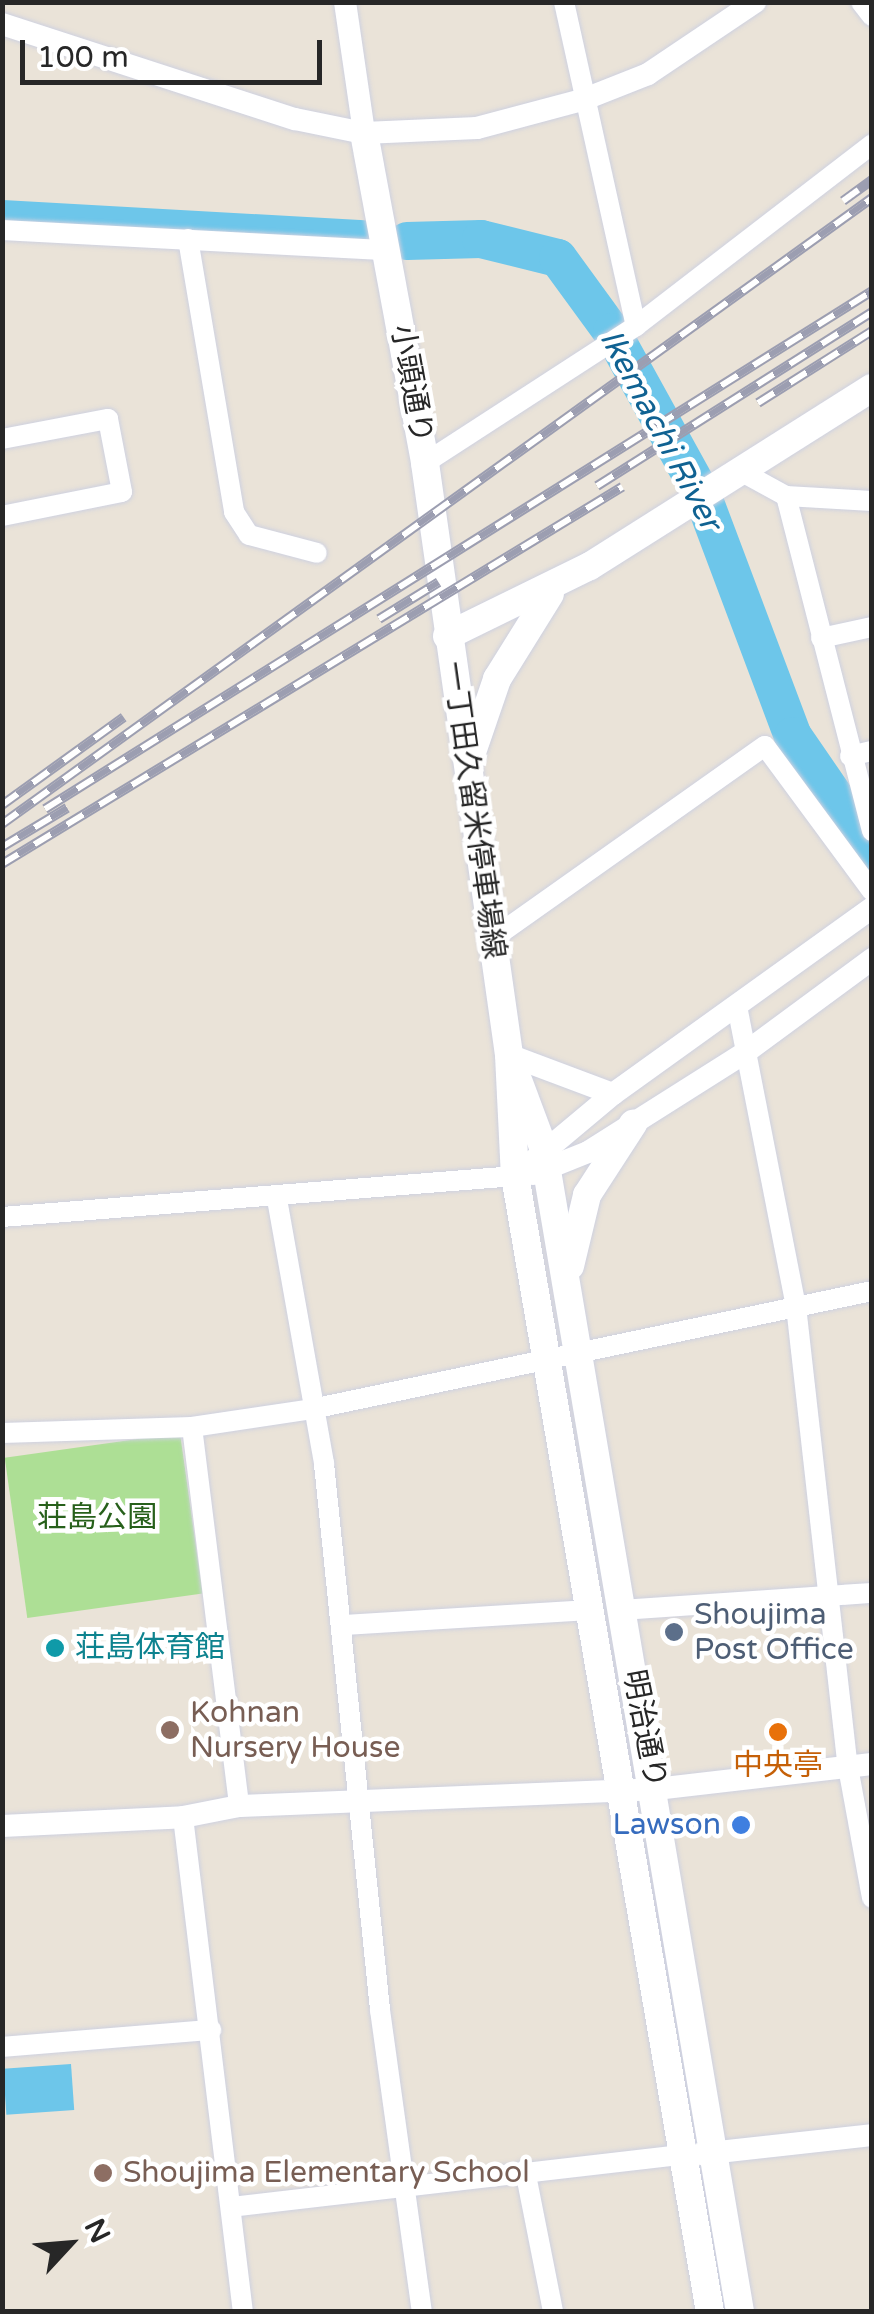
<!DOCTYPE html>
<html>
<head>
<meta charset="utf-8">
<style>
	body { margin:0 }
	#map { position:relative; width:874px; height:2314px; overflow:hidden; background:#eae3d8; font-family:"Varela Round","Noto Sans JP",sans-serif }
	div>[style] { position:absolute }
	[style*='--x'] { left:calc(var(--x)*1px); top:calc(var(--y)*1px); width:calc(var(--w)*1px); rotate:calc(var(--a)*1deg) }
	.green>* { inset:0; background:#addf95; transform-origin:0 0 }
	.water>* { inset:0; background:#6dc6ea; transform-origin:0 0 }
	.river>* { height:38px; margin:-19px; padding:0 19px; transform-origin:19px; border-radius:19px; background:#6dc6ea }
	.roads { filter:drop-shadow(0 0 2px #ced1e0) drop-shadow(0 0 2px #ced1e0) }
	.minor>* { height:20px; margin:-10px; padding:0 10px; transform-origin:10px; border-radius:10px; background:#fff }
	.tertiary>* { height:22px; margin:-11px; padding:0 11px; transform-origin:11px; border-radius:11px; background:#fff }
	.secondary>* { height:28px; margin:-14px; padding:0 14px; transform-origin:14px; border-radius:14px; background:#fff }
	.rail>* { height:10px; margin-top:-5px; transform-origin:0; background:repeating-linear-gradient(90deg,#fff 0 19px,#9c9eb1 0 38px); box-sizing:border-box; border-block:2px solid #9c9eb1 }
	.dots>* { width:28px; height:28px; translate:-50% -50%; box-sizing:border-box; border:5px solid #fff; border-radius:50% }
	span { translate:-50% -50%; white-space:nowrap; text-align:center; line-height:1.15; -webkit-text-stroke:9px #fff; paint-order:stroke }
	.street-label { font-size:30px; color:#272727 }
	.park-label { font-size:30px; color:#27601b }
	.service-label { font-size:30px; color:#4e5e75 }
	.left { translate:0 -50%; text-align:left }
	.culture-label { font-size:30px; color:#0d838f }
	.education-label { font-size:30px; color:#785e54 }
	.food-label { font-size:30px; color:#c56008 }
	.shop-label { font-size:30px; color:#366cbe }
	.right { translate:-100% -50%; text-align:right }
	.water-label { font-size:32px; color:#106292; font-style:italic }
	.frame { position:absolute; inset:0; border:5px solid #272727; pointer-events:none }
	.north { position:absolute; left:20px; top:2194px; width:100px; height:100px; -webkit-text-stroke:8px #fff; paint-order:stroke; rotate:64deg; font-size:28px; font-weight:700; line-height:40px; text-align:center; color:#272727 }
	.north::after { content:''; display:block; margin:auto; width:35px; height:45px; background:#272727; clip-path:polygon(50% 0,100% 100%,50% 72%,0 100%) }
	.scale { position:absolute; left:20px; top:40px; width:302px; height:45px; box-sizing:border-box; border:5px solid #272727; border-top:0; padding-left:12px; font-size:30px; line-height:35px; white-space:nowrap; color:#272727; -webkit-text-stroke:8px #fff; paint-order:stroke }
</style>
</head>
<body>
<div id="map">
	<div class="green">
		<div style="left:180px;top:1433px;width:162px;height:177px;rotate:82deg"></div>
	</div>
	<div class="water">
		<div style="left:71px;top:2064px;width:46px;height:68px;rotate:86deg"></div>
	</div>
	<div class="river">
		<div style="--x:2;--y:219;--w:362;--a:3.2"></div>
		<div style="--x:407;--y:241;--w:74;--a:-1.5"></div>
		<div style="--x:481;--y:239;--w:79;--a:13.9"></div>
		<div style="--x:558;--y:258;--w:92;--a:53.9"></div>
		<div style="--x:612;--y:332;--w:188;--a:61.1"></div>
		<div style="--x:703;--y:497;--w:255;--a:69.4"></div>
		<div style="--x:793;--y:736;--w:140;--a:55.5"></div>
	</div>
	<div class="roads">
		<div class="minor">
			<div style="--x:564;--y:2;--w:332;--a:77.5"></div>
			<div style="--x:861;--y:2;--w:18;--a:52"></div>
			<div style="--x:2;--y:230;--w:385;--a:3"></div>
			<div style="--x:188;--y:239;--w:277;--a:80.4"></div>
			<div style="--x:234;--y:512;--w:27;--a:57"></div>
			<div style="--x:249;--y:535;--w:70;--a:14.8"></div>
			<div style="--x:2;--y:439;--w:108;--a:-10.7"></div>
			<div style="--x:108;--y:419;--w:74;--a:79.1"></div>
			<div style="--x:122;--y:492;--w:122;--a:168.7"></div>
			<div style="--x:425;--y:463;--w:252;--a:-33"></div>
			<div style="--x:636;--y:326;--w:298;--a:-37.6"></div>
			<div style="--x:742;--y:472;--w:50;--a:28.6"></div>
			<div style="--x:786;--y:496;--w:86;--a:3.3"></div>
			<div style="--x:786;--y:496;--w:346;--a:75.6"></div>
			<div style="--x:821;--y:638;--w:52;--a:-12.2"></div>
			<div style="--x:850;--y:756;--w:23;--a:-13"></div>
			<div style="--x:492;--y:939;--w:334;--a:-35.3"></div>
			<div style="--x:765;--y:746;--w:180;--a:53.6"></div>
			<div style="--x:737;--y:1006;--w:306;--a:78.9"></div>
			<div style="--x:796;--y:1306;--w:464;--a:83.6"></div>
			<div style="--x:848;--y:1767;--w:133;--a:79.6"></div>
			<div style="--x:277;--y:1199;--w:269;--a:79.9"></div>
			<div style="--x:324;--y:1464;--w:549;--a:84.14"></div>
			<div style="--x:380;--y:2010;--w:305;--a:82.1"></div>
			<div style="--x:2;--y:1217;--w:515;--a:-4.57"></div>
			<div style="--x:192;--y:1427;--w:382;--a:82.9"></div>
			<div style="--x:2;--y:1433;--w:190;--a:-1.8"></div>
			<div style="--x:192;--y:1427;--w:121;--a:-8.5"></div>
			<div style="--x:312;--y:1409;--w:572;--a:-11.9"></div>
			<div style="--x:621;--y:1610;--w:252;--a:-3.9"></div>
			<div style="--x:344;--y:1625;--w:246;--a:-3.5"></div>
			<div style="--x:183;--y:1817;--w:499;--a:83.1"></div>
			<div style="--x:2;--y:2047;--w:210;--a:-4.7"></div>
			<div style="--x:525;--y:2170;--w:145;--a:78.8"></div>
			<div style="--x:231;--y:2207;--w:454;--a:-6.6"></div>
		</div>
		<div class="tertiary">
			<div style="--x:345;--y:2;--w:132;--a:81.7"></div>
			<div style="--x:2;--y:24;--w:308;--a:18"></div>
			<div style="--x:295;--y:119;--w:70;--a:11.5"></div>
			<div style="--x:364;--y:133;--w:113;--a:-2.5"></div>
			<div style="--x:477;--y:128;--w:112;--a:-15"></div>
			<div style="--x:585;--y:99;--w:68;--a:-21.6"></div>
			<div style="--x:648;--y:74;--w:129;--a:-33.9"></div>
			<div style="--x:509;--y:1055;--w:111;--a:20.6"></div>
			<div style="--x:533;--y:1174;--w:59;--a:-21.8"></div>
			<div style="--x:588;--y:1152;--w:187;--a:-32.3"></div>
			<div style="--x:746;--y:1052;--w:157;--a:-36.4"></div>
			<div style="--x:515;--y:1176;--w:128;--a:-39.9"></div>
			<div style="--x:613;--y:1094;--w:319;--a:-35.7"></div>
			<div style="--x:2;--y:1826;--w:181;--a:-2.8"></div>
			<div style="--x:183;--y:1817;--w:57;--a:-11.1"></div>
			<div style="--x:239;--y:1806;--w:417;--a:-2.3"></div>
			<div style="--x:656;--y:1789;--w:217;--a:-6.6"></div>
			<div style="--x:700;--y:2154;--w:173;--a:-6.3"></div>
		</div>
		<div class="secondary">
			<div style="--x:364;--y:133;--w:336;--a:79.5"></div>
			<div style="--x:425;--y:463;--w:598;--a:81.92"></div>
			<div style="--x:509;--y:1055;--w:121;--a:87.2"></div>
			<div style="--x:515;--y:1176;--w:1153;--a:80.26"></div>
			<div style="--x:447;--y:636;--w:159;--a:-26.1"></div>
			<div style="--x:590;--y:566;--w:333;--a:-32.3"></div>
			<div style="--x:469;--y:761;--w:87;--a:-71.1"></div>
			<div style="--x:497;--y:679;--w:100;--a:-58.1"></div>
			<div style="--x:518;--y:1080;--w:72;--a:69.5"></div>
			<div style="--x:543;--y:1147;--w:1182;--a:80.4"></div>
			<div style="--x:570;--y:1266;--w:73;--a:-76.5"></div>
			<div style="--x:587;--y:1195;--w:85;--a:-57.1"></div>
		</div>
	</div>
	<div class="rail">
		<div style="--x:843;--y:201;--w:36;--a:-36"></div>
		<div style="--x:758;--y:403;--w:135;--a:-32.3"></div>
		<div style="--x:597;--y:486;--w:325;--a:-32.3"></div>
		<div style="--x:379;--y:619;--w:70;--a:-31.7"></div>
		<div style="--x:2;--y:805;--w:150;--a:-35.8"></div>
		<div style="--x:45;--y:809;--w:976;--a:-32.06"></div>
		<div style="--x:2;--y:824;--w:1072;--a:-35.74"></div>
		<div style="--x:2;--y:847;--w:76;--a:-31"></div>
		<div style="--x:2;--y:864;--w:726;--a:-31.3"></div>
	</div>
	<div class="dots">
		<div style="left:674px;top:1632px;background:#5c6f8a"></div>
		<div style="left:55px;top:1648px;background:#0f9aa8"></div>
		<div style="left:170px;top:1730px;background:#8d6e63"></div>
		<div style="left:778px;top:1732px;background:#e8710a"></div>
		<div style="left:741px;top:1825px;background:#3f7fe0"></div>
		<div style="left:103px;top:2173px;background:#8d6e63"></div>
	</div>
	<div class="street-label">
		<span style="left:411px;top:384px;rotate:80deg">小頭通り</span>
		<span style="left:473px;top:810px;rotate:82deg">一丁田久留米停車場線</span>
		<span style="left:644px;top:1729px;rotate:79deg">明治通り</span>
	</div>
	<div class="park-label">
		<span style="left:97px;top:1518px">荘島公園</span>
	</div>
	<div class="service-label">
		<span class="left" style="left:694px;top:1632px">Shoujima<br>Post Office</span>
	</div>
	<div class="culture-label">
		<span class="left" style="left:75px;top:1648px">荘島体育館</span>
	</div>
	<div class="education-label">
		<span class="left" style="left:190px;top:1730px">Kohnan<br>Nursery House</span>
		<span class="left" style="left:123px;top:2173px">Shoujima Elementary School</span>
	</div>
	<div class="food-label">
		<span style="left:778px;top:1766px">中央亭</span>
	</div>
	<div class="shop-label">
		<span class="right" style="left:721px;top:1825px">Lawson</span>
	</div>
	<div class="water-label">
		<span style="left:660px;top:430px;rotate:62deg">Ikemachi River</span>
	</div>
	<div class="frame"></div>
	<div class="north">N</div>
	<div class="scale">100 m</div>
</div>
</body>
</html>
